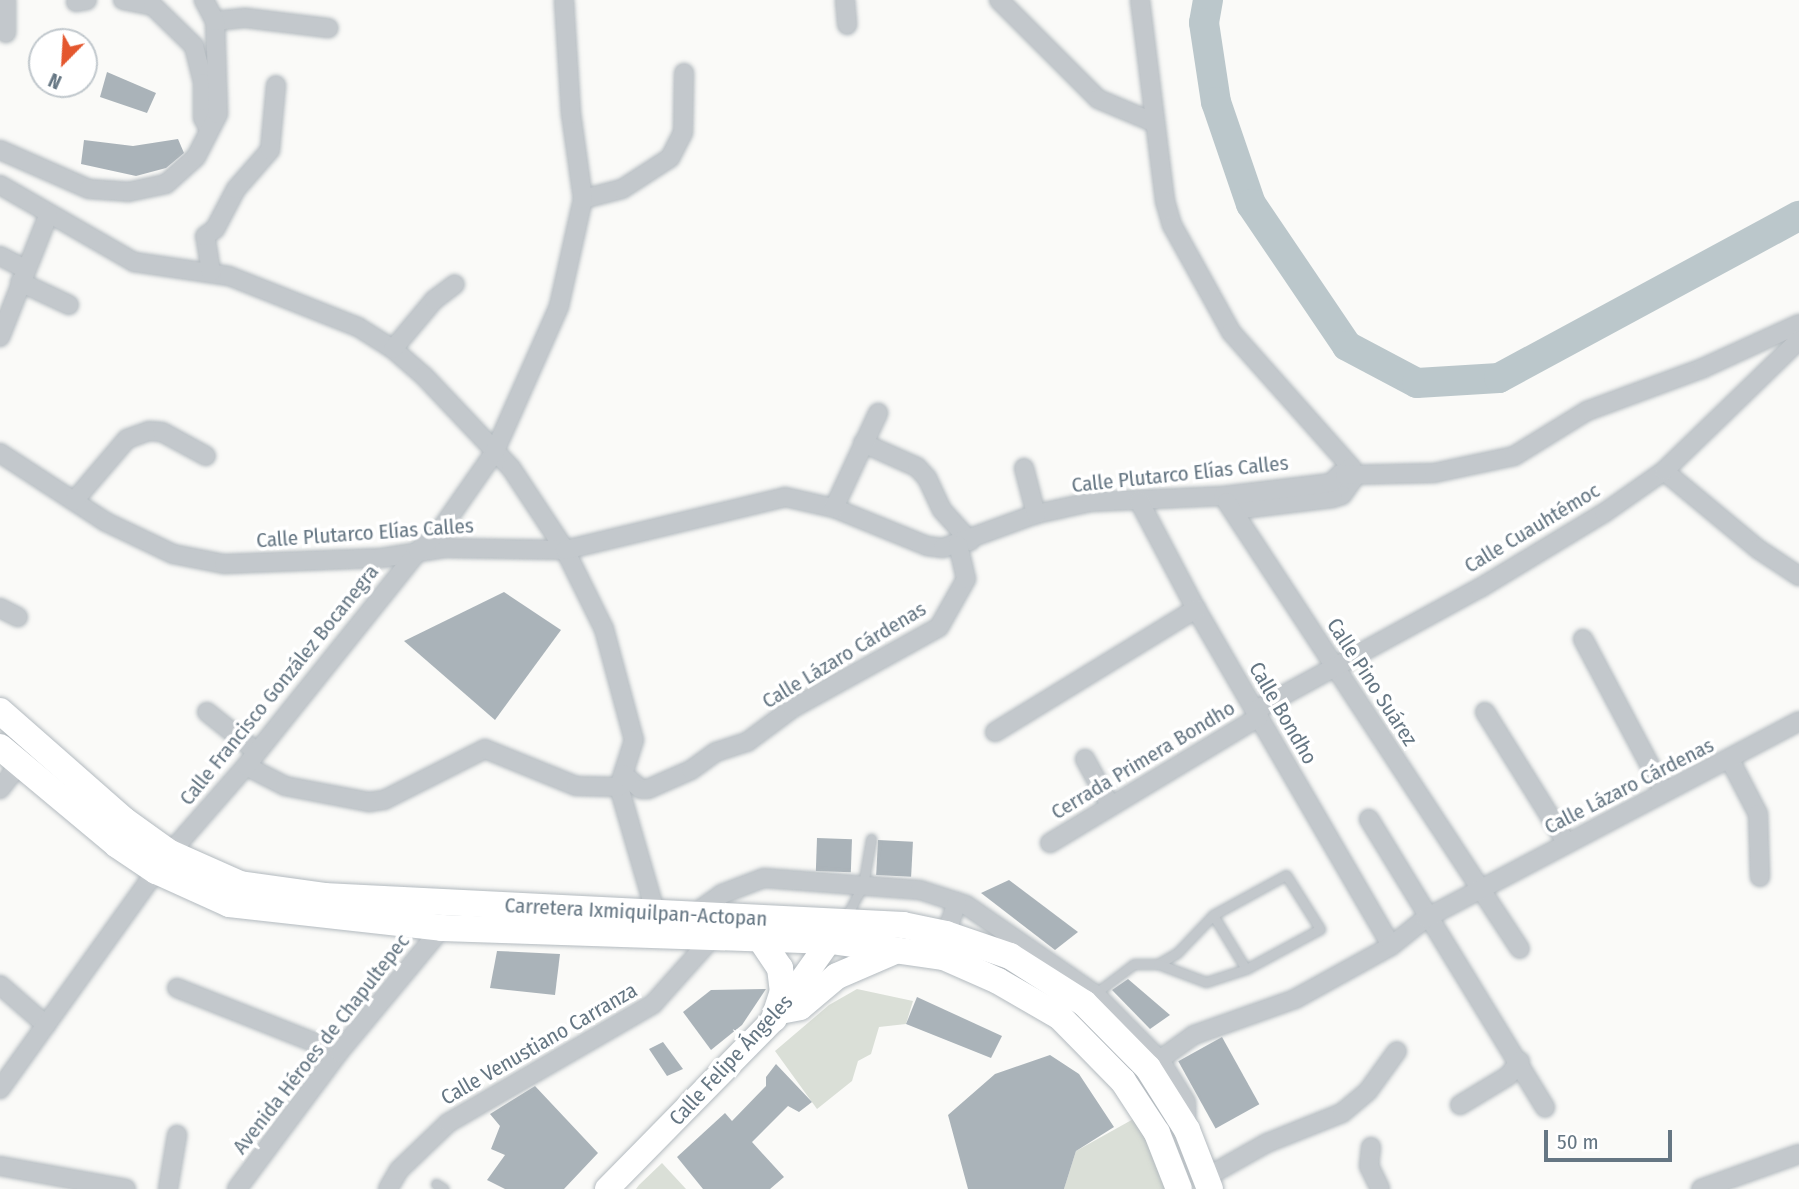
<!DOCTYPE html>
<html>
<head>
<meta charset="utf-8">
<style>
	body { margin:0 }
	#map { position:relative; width:1799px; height:1189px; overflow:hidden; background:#fafaf8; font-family:"Fira Sans Condensed",sans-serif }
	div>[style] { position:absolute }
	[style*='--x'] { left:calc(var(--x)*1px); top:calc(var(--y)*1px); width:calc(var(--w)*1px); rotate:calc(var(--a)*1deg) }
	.green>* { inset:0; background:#dadfd7 }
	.river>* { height:30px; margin:-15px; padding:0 15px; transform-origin:15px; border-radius:15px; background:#bbc7cb }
	.building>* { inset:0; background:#aab3b9; transform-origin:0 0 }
	.roads { filter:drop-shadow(0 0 2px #b3babf) drop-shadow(0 0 2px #b3babf) }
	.service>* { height:9px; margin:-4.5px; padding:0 4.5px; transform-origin:4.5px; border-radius:4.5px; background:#c3c8cc }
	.minor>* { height:18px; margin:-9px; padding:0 9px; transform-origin:9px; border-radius:9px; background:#c3c8cc }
	.secondary>* { height:24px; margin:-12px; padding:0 12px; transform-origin:12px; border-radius:12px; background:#fff }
	.primary>* { height:26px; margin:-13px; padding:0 13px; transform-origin:13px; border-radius:13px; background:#fff }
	span { translate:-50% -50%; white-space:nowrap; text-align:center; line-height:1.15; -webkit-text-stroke:7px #fff; paint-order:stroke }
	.street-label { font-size:21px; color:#657683 }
	.north { position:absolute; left:28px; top:28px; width:70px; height:70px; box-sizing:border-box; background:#fff; border:2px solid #c1c8cd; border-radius:50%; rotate:204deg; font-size:19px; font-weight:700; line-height:28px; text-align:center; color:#657683 }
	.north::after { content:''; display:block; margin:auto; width:24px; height:32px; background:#e4572e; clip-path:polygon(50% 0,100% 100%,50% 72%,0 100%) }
	.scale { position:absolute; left:1544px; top:1130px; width:128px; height:32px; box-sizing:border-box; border:4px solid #657683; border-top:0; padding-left:9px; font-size:21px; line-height:24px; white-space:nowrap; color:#657683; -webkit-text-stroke:5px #fff; paint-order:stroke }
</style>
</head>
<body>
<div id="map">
	<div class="green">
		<div style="clip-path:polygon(857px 989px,913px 1001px,906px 1024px,879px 1027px,871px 1054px,858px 1061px,852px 1081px,817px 1109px,775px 1051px,829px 1005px)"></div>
		<div style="clip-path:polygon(1137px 1117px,1170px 1189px,1064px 1189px,1076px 1151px)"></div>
		<div style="clip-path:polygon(662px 1163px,686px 1189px,636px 1189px,639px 1185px)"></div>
	</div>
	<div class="river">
		<div style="--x:1208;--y:0;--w:23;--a:100"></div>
		<div style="--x:1204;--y:23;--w:80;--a:81.4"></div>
		<div style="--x:1216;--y:102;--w:108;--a:71.1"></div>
		<div style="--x:1251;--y:204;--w:171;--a:55.9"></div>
		<div style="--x:1347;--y:346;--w:79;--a:27.9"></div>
		<div style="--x:1417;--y:383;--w:82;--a:-3.5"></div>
		<div style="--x:1499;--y:378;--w:341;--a:-28.4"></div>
	</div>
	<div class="building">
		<div style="clip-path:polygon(107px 72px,156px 93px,147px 113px,100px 97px)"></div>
		<div style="clip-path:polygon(178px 139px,184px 153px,166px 168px,136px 176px,81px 164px,84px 140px,133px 146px)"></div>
		<div style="clip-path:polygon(504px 592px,561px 630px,495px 720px,404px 641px)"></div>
		<div style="left:817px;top:838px;width:35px;height:33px;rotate:2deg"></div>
		<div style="left:878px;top:840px;width:35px;height:35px;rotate:3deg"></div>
		<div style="clip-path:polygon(1009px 880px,1078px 932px,1055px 950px,981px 893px)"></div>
		<div style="clip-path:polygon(497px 951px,560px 954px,555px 995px,490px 988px)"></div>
		<div style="clip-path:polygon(1128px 979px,1170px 1015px,1150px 1029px,1112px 990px)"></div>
		<div style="clip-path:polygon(766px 989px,742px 1025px,711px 1050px,683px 1012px,711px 990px)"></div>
		<div style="clip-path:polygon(917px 997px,1002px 1036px,991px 1058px,906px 1024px)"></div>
		<div style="left:1222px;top:1037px;width:77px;height:50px;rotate:61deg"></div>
		<div style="clip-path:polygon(663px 1042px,683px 1069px,667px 1076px,649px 1049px)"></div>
		<div style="clip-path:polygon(1050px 1055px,1079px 1074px,1114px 1127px,1076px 1151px,1064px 1189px,968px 1189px,948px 1115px,995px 1074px)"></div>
		<div style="clip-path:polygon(776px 1064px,812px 1102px,799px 1112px,788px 1106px,752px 1142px,784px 1177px,770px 1189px,703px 1189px,677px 1157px,725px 1113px,732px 1121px,766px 1086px,766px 1077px)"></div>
		<div style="clip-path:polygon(535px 1086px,598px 1153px,564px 1189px,505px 1189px,487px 1180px,505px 1155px,491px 1149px,500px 1126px,490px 1114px)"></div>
	</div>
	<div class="roads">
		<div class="service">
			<div style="--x:1213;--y:915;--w:63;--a:58.6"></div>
			<div style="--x:846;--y:917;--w:36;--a:-62"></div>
			<div style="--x:863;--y:885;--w:47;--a:-80.1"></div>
			<div style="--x:1093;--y:995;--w:51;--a:-37.1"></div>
			<div style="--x:1134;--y:964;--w:24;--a:0"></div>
			<div style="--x:1158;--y:964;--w:22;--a:-30"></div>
			<div style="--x:1177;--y:953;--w:52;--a:-46.5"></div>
			<div style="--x:1213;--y:915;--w:83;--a:-28.7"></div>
			<div style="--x:1286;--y:875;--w:64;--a:57.8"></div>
			<div style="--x:1320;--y:929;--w:84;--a:151.6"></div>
			<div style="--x:1246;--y:969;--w:42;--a:162"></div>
			<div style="--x:1206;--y:982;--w:51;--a:-159.4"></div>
			<div style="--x:436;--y:1184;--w:9;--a:32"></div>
		</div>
		<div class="minor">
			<div style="--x:6;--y:0;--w:33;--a:90"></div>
			<div style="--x:123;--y:0;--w:31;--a:11"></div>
			<div style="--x:153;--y:6;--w:57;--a:44.3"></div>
			<div style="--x:194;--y:46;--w:38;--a:76"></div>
			<div style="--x:203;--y:83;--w:35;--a:90"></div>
			<div style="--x:203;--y:118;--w:13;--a:61"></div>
			<div style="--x:845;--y:0;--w:25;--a:85"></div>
			<div style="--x:999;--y:0;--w:140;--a:45"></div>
			<div style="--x:1098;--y:99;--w:62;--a:22.8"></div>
			<div style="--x:1140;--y:0;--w:203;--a:82.9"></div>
			<div style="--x:1165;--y:201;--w:25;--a:74"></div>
			<div style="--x:1172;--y:225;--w:122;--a:61.1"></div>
			<div style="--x:1231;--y:332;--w:181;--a:48.4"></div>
			<div style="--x:1351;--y:467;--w:11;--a:75"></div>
			<div style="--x:1354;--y:478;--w:21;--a:125"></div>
			<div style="--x:1342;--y:495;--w:9;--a:162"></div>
			<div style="--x:1333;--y:498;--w:100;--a:173.1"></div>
			<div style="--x:76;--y:2;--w:11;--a:-10"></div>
			<div style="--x:215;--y:21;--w:31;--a:-6"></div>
			<div style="--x:246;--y:18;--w:83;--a:7"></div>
			<div style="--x:0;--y:150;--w:97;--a:23.7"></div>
			<div style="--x:89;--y:189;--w:39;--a:4"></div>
			<div style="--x:128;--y:192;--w:39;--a:-12"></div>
			<div style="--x:166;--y:184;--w:40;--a:-42"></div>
			<div style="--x:196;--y:157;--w:48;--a:-62.9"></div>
			<div style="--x:218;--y:114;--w:93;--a:-91.8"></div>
			<div style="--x:215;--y:21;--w:24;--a:-118"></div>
			<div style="--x:0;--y:185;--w:155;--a:29.9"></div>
			<div style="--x:134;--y:262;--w:96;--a:8.4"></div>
			<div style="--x:229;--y:276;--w:139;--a:21.6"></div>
			<div style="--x:358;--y:327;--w:41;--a:32.2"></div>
			<div style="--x:393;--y:349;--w:41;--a:41.1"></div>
			<div style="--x:424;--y:376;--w:127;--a:46.6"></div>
			<div style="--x:511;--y:468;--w:98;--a:56.6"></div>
			<div style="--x:565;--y:550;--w:88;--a:63.7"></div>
			<div style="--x:604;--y:629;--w:115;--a:74.9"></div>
			<div style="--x:634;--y:740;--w:49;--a:107.7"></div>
			<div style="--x:619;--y:787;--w:132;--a:73.8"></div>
			<div style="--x:583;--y:199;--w:40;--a:-14.4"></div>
			<div style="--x:622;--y:189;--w:57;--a:-32.9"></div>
			<div style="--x:670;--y:158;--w:29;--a:-63"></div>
			<div style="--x:683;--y:132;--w:59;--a:-89"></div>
			<div style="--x:0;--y:256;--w:29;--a:27"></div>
			<div style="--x:211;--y:272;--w:36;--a:-99"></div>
			<div style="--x:205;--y:236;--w:12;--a:-35"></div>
			<div style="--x:215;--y:229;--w:45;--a:-62.3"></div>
			<div style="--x:236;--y:189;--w:52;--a:-48.9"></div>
			<div style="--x:270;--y:150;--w:65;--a:-84.7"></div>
			<div style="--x:20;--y:282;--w:54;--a:25.1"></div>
			<div style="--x:0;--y:337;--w:130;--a:-68.4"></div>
			<div style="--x:393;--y:349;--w:64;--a:-50.1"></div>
			<div style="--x:434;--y:300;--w:26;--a:-37"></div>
			<div style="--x:863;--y:443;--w:59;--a:24"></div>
			<div style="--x:917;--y:467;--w:15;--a:48"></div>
			<div style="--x:927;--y:478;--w:35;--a:65"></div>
			<div style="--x:942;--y:510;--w:42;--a:47.9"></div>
			<div style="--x:0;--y:453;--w:126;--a:33.1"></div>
			<div style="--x:106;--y:522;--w:74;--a:25.5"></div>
			<div style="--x:173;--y:554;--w:52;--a:11.1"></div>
			<div style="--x:224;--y:564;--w:157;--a:-2.2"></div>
			<div style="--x:381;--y:558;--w:64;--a:-9"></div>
			<div style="--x:444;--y:548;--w:121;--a:0.9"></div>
			<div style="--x:565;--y:550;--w:226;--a:-13.5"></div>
			<div style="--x:785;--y:497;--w:50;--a:12.7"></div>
			<div style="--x:834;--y:508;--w:100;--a:22.2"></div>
			<div style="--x:927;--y:546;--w:16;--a:7"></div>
			<div style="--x:943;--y:548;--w:99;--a:-20.1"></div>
			<div style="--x:1036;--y:514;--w:56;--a:-12.3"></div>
			<div style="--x:1091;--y:502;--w:132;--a:-2.6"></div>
			<div style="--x:1223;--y:496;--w:109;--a:-6.9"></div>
			<div style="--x:1331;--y:483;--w:13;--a:-45"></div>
			<div style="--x:1024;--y:468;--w:48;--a:75.4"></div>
			<div style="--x:1664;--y:471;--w:122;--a:39.7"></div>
			<div style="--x:1758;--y:549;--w:49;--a:33.4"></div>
			<div style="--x:1345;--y:475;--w:89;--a:-1.3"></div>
			<div style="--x:1434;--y:473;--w:82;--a:-12"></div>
			<div style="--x:1514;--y:456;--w:86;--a:-31.7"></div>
			<div style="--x:1587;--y:411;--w:124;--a:-20.3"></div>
			<div style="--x:1703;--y:368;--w:106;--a:-24.6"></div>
			<div style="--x:74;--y:501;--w:82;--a:-49.5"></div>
			<div style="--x:127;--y:439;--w:23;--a:-20"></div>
			<div style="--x:149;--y:431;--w:13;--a:4"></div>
			<div style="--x:162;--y:432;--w:50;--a:28.6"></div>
			<div style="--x:1139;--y:501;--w:122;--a:62.2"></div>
			<div style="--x:1196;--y:609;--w:389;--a:59.9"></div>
			<div style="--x:1227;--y:502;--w:534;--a:56.76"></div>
			<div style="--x:834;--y:508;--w:105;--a:-65.1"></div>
			<div style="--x:0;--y:608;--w:20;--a:27"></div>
			<div style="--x:1583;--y:639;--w:171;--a:62.1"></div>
			<div style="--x:1256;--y:710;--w:255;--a:-28.6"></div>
			<div style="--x:1480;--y:588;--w:145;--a:-31.2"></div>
			<div style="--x:1604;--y:513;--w:73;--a:-35"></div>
			<div style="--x:1664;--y:471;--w:188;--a:-44.1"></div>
			<div style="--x:207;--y:712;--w:64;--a:38.7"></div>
			<div style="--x:1485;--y:712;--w:153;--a:58.1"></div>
			<div style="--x:995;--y:732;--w:236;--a:-31.5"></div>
			<div style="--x:1085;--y:759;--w:52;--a:61.5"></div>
			<div style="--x:1730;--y:760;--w:61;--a:62.6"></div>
			<div style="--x:1758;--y:814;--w:63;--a:88.2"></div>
			<div style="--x:246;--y:766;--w:44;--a:27.1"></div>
			<div style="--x:285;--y:786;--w:86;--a:10.8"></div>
			<div style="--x:369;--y:802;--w:15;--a:-8"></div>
			<div style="--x:384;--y:800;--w:113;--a:-26.8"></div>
			<div style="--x:485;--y:749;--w:98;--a:22.1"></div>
			<div style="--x:576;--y:786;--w:43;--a:1.3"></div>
			<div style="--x:623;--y:774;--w:23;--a:40"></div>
			<div style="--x:641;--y:789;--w:7;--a:0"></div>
			<div style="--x:648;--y:789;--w:47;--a:-23.8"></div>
			<div style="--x:691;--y:770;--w:31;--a:-36"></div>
			<div style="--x:716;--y:752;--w:33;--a:-18"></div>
			<div style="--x:747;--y:742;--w:57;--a:-36.5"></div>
			<div style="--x:793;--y:708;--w:167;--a:-29"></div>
			<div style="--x:939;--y:627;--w:55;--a:-60.6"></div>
			<div style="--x:966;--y:579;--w:35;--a:-103"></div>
			<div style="--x:0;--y:789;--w:31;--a:-52"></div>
			<div style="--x:1369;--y:819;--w:338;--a:58.6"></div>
			<div style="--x:1050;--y:843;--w:244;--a:-31.1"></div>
			<div style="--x:170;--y:853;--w:116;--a:-48.9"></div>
			<div style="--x:246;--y:766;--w:275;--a:-51.3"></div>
			<div style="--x:418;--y:551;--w:32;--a:-44"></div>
			<div style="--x:441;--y:529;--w:93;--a:-55.1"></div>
			<div style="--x:494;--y:453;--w:161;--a:-66.1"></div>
			<div style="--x:559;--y:306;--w:110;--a:-77.4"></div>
			<div style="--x:583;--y:199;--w:86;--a:-98"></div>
			<div style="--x:571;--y:114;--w:114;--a:-93.5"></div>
			<div style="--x:692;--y:915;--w:37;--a:-35"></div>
			<div style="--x:722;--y:894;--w:45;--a:-20.9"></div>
			<div style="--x:764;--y:878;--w:156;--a:4.4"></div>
			<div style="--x:920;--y:890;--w:48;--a:18.1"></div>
			<div style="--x:966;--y:905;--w:157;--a:34.6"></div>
			<div style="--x:1095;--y:994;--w:93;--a:45.4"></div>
			<div style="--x:1160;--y:1060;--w:49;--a:58.2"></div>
			<div style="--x:1186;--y:1102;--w:25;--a:88"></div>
			<div style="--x:946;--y:934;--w:34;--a:-71"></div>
			<div style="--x:0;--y:985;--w:61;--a:41"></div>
			<div style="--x:177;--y:988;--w:174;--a:21.6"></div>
			<div style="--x:1148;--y:1068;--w:57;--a:-35.7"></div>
			<div style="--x:1194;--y:1035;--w:107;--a:-19.6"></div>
			<div style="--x:1295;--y:999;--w:110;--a:-28.9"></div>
			<div style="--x:1391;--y:946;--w:45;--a:-38.7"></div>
			<div style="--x:1426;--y:918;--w:422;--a:-27.8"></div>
			<div style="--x:0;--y:1089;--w:268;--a:-54.4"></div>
			<div style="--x:1460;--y:1105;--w:56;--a:-31.1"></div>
			<div style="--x:1508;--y:1076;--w:19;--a:-51"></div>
			<div style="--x:1371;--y:1147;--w:19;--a:96"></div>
			<div style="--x:1369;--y:1166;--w:25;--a:64"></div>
			<div style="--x:0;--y:1166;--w:128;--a:10.3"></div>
			<div style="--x:1219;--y:1170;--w:55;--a:-29.4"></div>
			<div style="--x:1267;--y:1143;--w:81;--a:-21.8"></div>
			<div style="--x:1342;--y:1113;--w:34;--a:-40"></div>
			<div style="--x:1368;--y:1091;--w:49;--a:-54.1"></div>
			<div style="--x:168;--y:1189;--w:55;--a:-80.5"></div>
			<div style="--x:237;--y:1189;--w:171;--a:-53.3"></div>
			<div style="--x:339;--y:1052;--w:161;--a:-50.3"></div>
			<div style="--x:388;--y:1189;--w:22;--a:-60"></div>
			<div style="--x:399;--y:1170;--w:68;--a:-43.8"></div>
			<div style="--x:448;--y:1123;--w:237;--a:-30.1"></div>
			<div style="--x:653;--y:1004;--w:90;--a:-48.2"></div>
			<div style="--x:1701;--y:1189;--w:104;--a:-19.7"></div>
		</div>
		<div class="secondary">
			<div style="--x:607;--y:1189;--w:238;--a:-45.5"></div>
			<div style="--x:774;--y:1019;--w:114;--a:-54.6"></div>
		</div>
		<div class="primary">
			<div style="--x:0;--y:711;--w:165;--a:41.3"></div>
			<div style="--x:124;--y:820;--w:57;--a:35.7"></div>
			<div style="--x:170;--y:853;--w:77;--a:23.9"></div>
			<div style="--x:240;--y:884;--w:85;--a:8.1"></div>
			<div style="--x:324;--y:896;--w:580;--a:2.87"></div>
			<div style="--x:903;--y:925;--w:44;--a:11.8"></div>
			<div style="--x:946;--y:934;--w:68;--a:19"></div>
			<div style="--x:1010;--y:956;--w:88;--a:32.4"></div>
			<div style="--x:1084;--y:1003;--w:91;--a:45.4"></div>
			<div style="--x:1148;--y:1068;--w:73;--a:57.8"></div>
			<div style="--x:1187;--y:1130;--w:63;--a:68.7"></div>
			<div style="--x:0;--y:747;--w:153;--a:39.9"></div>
			<div style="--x:117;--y:845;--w:47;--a:33.7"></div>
			<div style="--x:156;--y:871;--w:80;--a:24.3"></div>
			<div style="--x:229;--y:904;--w:214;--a:6.4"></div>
			<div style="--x:442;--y:928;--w:389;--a:1.9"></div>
			<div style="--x:831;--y:941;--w:114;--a:8.1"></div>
			<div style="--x:944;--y:957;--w:59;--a:24"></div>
			<div style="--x:998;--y:981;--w:72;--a:30.1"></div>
			<div style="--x:1060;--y:1017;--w:90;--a:45.5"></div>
			<div style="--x:1123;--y:1081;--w:62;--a:56.8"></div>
			<div style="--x:1157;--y:1133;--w:60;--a:68.6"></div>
			<div style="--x:761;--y:940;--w:34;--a:56"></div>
			<div style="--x:780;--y:968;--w:23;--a:83"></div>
			<div style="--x:783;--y:991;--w:29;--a:108"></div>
			<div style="--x:780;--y:1011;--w:20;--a:-11"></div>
			<div style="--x:800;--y:1007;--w:48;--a:-40"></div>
			<div style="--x:837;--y:976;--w:63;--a:-23.3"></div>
		</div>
	</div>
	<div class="street-label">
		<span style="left:1180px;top:474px;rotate:-6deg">Calle Plutarco Elías Calles</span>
		<span style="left:1532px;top:528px;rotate:-31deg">Calle Cuauhtémoc</span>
		<span style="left:365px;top:533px;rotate:-4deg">Calle Plutarco Elías Calles</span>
		<span style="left:844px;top:655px;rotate:-31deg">Calle Lázaro Cárdenas</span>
		<span style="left:1372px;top:682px;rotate:57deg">Calle Pino Suárez</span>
		<span style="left:279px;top:685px;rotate:-51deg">Calle Francisco González Bocanegra</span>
		<span style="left:1283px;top:713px;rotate:60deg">Calle Bondho</span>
		<span style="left:1143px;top:760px;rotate:-31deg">Cerrada Primera Bondho</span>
		<span style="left:1629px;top:786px;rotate:-27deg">Calle Lázaro Cárdenas</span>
		<span style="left:636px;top:912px;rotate:3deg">Carretera Ixmiquilpan-Actopan</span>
		<span style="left:321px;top:1044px;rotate:-52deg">Avenida Héroes de Chapultepec</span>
		<span style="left:539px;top:1044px;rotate:-30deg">Calle Venustiano Carranza</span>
		<span style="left:731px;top:1060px;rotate:-47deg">Calle Felipe Ángeles</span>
	</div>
	<div class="north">N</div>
	<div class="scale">50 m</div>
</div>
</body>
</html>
